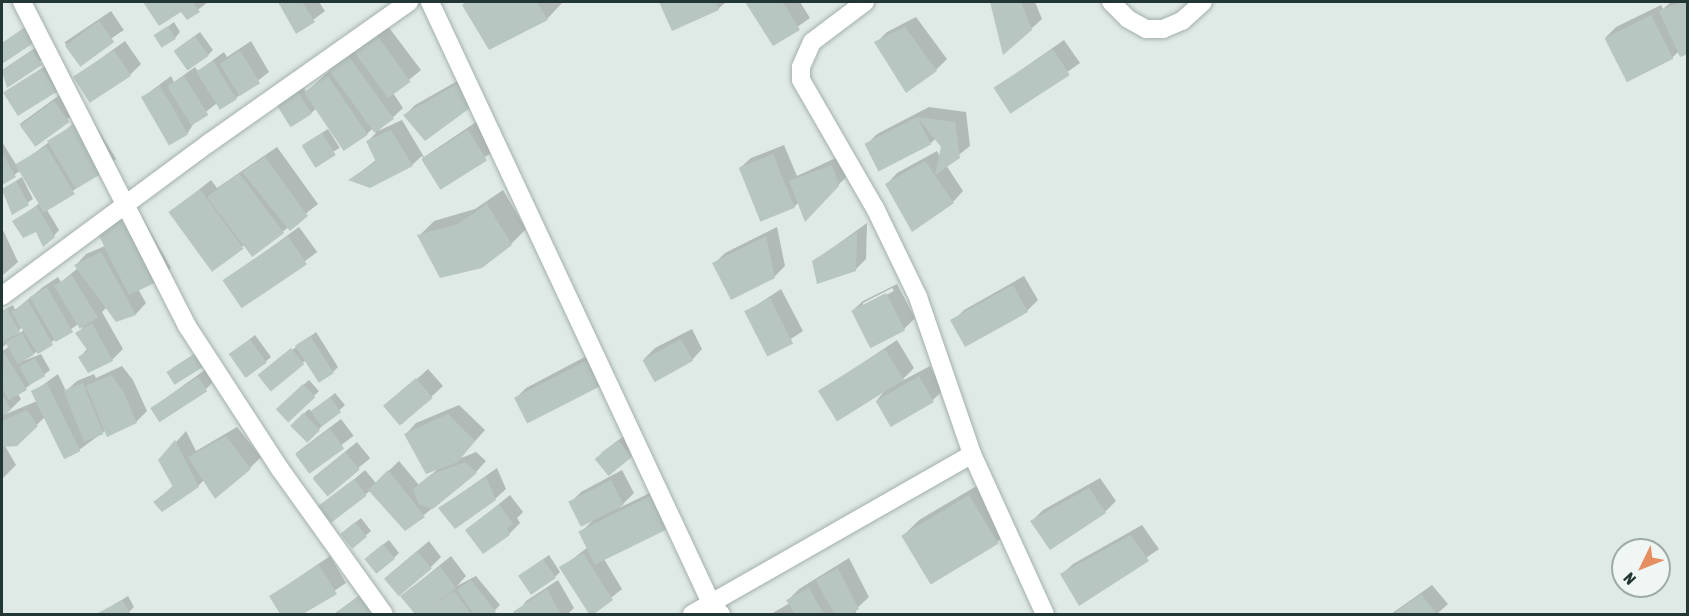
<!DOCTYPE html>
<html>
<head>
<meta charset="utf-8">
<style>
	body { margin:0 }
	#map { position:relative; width:1689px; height:616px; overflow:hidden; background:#dfe9e6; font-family:"Asap Condensed",sans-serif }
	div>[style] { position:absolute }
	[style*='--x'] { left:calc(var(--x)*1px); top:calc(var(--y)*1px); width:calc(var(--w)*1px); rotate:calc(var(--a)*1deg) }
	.shadow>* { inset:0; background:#0003; transform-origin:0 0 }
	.building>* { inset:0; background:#b8c6c2; transform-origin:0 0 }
	.roads { filter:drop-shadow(0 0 2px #a3b0ad) drop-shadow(0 0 2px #a3b0ad) }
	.minor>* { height:18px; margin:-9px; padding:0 9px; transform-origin:9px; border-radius:9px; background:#fff }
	span { translate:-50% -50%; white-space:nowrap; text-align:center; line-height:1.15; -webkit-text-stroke:6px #eff6f3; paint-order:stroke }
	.frame { position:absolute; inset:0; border:3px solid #223734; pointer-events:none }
	.north { position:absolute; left:1611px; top:538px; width:60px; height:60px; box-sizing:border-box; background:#eff6f3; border:2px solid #9daaa7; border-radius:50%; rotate:227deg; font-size:16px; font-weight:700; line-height:24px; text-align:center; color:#223734 }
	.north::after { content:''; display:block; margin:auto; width:21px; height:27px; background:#e48e62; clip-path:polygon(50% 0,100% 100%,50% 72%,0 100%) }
</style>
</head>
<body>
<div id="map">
	<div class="shadow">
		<div style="clip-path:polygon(145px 2px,208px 2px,187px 18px,181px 10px,159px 24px)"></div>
		<div style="clip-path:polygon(279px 2px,319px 2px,325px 11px,297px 32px)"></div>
		<div style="clip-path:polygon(467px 2px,561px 2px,562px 3px,547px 19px,464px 5px)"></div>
		<div style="clip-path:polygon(661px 2px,726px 2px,718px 9px,673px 29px)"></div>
		<div style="clip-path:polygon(747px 2px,800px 2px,810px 18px,773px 44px)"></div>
		<div style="clip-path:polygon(1035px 2px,1042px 19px,1031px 29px,992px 3px)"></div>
		<div style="clip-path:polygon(1671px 2px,1688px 2px,1688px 52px,1679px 51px,1672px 58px,1605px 38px,1616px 27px,1661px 5px,1663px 9px)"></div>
		<div style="left:111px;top:11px;width:23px;height:56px;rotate:56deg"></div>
		<div style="clip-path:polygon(916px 17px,947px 59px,936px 70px,876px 43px,887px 32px)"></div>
		<div style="clip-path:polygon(384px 21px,421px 70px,393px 93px,403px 108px,378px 131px,402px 120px,424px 157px,479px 120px,497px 149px,441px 187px,422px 156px,412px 165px,350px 180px,376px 160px,368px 141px,376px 133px,372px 129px,367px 134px,317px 108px,311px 113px,284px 100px,304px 88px,306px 92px)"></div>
		<div style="clip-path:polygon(174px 22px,180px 32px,175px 38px,155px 36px)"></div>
		<div style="clip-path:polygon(200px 32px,213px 50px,208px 55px,175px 50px)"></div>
		<div style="left:1064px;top:40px;width:28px;height:84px;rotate:55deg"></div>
		<div style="clip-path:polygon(125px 41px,141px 64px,130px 75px,75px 77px)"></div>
		<div style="clip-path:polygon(251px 41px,269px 72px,236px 98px,217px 103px,196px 120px,187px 134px,143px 97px,171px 76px,174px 82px,195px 67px,198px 71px,224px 52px,227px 57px)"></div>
		<div style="left:38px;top:46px;width:14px;height:44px;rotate:56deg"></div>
		<div style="clip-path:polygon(54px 59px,67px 80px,56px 91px,7px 95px)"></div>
		<div style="clip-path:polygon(468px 75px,479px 96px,426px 139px,405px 115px,415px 105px)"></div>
		<div style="left:65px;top:91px;width:24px;height:56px;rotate:54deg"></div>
		<div style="clip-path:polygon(929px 107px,966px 112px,970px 146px,946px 165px,963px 191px,953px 202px,887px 184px,897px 173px,937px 151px,940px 157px,943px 147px,936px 138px,930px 144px,867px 144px,877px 134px)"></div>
		<div style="clip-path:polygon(88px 113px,116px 159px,47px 210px,59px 230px,54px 236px,14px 222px,41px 202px,21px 170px,2px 184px,2px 142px,17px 166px)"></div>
		<div style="left:328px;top:129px;width:22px;height:30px;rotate:58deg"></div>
		<div style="clip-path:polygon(784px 145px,797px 176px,842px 155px,849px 174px,805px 219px,799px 202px,794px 207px,740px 168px,751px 158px)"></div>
		<div style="clip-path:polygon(277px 147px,318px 204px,253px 255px,245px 245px,210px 267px,171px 212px,211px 180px,217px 188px)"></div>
		<div style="clip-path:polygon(22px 177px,33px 199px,12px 213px,2px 190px)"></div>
		<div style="clip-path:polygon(503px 190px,526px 229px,511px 244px,419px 236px,434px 221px,475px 209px)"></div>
		<div style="clip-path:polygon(evenodd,135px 204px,171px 268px,160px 279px,138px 289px,146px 303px,136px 314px,117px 320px,107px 307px,102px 312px,123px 349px,112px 360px,89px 371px,80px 357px,88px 348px,77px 334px,83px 327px,80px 323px,23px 361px,41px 354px,50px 370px,18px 394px,21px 399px,6px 414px,37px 401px,33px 392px,58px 374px,66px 391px,77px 381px,94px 374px,96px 378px,122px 366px,133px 380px,147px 411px,136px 422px,106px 430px,79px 450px,45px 417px,16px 445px,5px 446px,16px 465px,2px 479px,2px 351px,9px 347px,7px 343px,2px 348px,2px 311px,13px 305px,15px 310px,43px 287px,58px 277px,61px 282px,78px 268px,76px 265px,86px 254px,105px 246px,135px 204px,22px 327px,25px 330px,15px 335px,22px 327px)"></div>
		<div style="clip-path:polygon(867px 223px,866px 259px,855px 270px,814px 261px)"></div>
		<div style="left:299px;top:227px;width:31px;height:92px;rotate:54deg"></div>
		<div style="clip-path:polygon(777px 227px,785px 266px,774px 277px,714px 264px,725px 253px)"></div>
		<div style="clip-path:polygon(2px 228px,18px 262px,2px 276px)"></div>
		<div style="clip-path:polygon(1024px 276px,1038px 300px,1027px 311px,953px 321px,964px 310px)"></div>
		<div style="clip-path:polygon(evenodd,897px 284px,915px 318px,904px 329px,852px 311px,863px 301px,897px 284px,892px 288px,894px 291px,863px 307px,863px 303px,892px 288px)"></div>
		<div style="clip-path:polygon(781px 289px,803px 331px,768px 354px,746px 312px)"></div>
		<div style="clip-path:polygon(692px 329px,702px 349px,692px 360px,644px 359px,655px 348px)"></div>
		<div style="clip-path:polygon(316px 332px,338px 367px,333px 372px,306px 360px,272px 389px,271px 366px)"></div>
		<div style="clip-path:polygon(255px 335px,271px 357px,247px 377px,236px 350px)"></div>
		<div style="clip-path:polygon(897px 340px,914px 368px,900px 382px,930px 366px,943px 390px,933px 400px,877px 400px,886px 389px,820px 391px)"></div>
		<div style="clip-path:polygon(202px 349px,204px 365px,169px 372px,174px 367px)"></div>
		<div style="clip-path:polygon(598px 350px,611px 374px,516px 398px,526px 388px)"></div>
		<div style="clip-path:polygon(209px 367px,216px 379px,206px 389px,152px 408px)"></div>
		<div style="clip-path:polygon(428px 369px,443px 386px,402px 424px,397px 397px)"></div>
		<div style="left:309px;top:380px;width:15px;height:42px;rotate:48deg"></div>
		<div style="clip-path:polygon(335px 393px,345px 405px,306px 441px,291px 425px,309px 409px,312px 412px)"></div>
		<div style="clip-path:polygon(459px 405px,485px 430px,459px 459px,476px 452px,486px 461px,476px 472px,424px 515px,371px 490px,332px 522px,321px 508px,365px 470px,376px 483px,399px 461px,419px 485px,439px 468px,406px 434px,416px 423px)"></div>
		<div style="left:341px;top:419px;width:21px;height:56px;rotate:53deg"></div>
		<div style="clip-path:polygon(237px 427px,261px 457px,250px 468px,215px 497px,204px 480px,198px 486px,155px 502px,174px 485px,160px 460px,186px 431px,196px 451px)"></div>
		<div style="clip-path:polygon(624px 436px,636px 451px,631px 456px,601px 453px)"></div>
		<div style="left:357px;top:442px;width:21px;height:56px;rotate:51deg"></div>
		<div style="clip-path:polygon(497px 468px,506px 489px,495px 499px,440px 508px)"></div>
		<div style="clip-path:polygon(622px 470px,634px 493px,619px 508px,664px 486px,604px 559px,622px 589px,591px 614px,561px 568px,588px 547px,581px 532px,593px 520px,570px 503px,581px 492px)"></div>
		<div style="clip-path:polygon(1100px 478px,1116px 501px,1105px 512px,1032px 521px,1043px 510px)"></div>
		<div style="clip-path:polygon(985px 481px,1013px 527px,997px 542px,930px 582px,903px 536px,919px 520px)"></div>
		<div style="clip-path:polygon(510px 495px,523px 512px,517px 518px,520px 523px,509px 534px,467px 530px)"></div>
		<div style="clip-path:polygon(361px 518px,371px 531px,352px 547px,347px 529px)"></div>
		<div style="clip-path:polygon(1142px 525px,1159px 549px,1079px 604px,1062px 574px,1073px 564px)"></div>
		<div style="clip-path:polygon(389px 540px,399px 553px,394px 558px,371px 554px)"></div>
		<div style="clip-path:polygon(429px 541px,441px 557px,431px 567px,385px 578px)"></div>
		<div style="clip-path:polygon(549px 555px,560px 572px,555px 577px,520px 576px)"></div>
		<div style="clip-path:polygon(330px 556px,346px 583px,300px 614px,282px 614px,271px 596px)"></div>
		<div style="clip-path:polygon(451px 556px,466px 576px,457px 586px,476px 576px,500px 605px,491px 614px,415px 614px,402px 596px)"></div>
		<div style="clip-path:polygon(849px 558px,869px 597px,855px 610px,857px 614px,771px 614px,790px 603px,788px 600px,799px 589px)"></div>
		<div style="clip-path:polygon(558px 580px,574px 608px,568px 614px,517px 614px,526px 601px)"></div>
		<div style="clip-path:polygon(1432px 585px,1448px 604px,1437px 614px,1391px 614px)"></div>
		<div style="clip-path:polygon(372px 586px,388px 614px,334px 614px)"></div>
		<div style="clip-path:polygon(128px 596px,134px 607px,129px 612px,99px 614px)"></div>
	</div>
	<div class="building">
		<div style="clip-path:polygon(143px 2px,193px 2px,200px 12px,187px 20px,181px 12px,159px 26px)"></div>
		<div style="clip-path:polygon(278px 2px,302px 2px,315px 22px,296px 34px)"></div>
		<div style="clip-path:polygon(466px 2px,537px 2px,548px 20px,489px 50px,462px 5px)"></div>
		<div style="clip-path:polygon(659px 2px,716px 2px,719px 10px,672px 31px)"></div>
		<div style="clip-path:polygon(745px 2px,783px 2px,800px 30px,773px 46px)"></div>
		<div style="clip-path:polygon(990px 2px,1021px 2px,1032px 30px,1003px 55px)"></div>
		<div style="clip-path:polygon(1681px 2px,1688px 2px,1688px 54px,1680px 57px,1659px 11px)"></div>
		<div style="left:1651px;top:15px;width:49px;height:52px;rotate:63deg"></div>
		<div style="left:99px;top:21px;width:26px;height:42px;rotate:54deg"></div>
		<div style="left:168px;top:26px;width:15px;height:17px;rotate:58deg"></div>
		<div style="clip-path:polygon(25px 27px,35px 42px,2px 64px,2px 43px)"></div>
		<div style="clip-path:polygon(905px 27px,937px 71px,906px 93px,874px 42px)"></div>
		<div style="left:373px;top:30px;width:64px;height:28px;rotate:54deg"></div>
		<div style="left:195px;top:36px;width:24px;height:26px;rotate:55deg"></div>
		<div style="left:1053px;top:49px;width:31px;height:71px;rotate:57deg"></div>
		<div style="clip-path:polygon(32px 50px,42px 65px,7px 88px,2px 71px)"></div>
		<div style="left:114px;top:50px;width:31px;height:49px;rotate:57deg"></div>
		<div style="left:344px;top:50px;width:85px;height:24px;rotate:54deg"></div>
		<div style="left:240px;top:51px;width:38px;height:24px;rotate:58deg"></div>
		<div style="left:213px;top:61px;width:45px;height:20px;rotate:58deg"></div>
		<div style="left:42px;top:68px;width:28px;height:46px;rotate:58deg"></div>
		<div style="left:184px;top:76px;width:46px;height:20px;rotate:58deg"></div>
		<div style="left:328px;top:76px;width:71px;height:29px;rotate:56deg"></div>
		<div style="clip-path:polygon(457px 84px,470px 108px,425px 141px,403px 115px)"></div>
		<div style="left:160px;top:86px;width:56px;height:22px;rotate:60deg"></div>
		<div style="left:298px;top:92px;width:26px;height:25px;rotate:58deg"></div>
		<div style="left:54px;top:101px;width:26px;height:42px;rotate:54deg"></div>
		<div style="left:917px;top:117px;width:31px;height:59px;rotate:63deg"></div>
		<div style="clip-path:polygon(917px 117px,955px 122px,960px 158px,935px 175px,941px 147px)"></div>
		<div style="left:77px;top:123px;width:56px;height:35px;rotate:59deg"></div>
		<div style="clip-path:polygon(391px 130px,413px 166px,370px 188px,348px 180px,376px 162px,366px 141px)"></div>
		<div style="left:468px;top:130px;width:36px;height:55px;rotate:58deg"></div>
		<div style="left:322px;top:133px;width:26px;height:24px;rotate:58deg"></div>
		<div style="left:46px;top:146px;width:56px;height:36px;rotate:59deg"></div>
		<div style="clip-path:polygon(2px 152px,16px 177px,2px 185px)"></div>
		<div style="left:773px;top:154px;width:58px;height:37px;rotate:68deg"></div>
		<div style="clip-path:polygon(265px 157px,308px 216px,290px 231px,242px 172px)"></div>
		<div style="clip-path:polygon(925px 161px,954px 203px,912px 232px,885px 184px)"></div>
		<div style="clip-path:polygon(832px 165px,839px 186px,805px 222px,789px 181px)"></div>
		<div style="left:239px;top:173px;width:75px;height:40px;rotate:53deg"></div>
		<div style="clip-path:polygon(16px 181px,29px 205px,12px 215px,2px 189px)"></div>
		<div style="left:200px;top:189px;width:74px;height:39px;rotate:54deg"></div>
		<div style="clip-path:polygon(487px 204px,512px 245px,482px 268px,440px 278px,417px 235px,458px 224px)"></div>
		<div style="clip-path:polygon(37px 206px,55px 237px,43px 247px,36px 232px,23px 238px,12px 221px)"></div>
		<div style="clip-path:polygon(124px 214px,161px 280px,129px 295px,97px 232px)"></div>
		<div style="clip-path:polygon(857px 232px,856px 271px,817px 284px,812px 261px)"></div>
		<div style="left:288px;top:236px;width:34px;height:79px;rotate:56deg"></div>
		<div style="clip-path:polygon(766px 236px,775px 278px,731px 300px,712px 263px)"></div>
		<div style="clip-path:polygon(101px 252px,136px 315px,116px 322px,74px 265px)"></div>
		<div style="left:72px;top:275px;width:50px;height:21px;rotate:59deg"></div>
		<div style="left:1013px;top:285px;width:31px;height:72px;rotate:61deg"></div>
		<div style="left:47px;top:287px;width:52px;height:20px;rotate:60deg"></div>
		<div style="left:886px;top:293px;width:42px;height:39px;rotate:63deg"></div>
		<div style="left:770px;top:298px;width:51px;height:29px;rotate:63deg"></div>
		<div style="clip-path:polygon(28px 301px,53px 345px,38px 354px,11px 312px)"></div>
		<div style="clip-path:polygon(7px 309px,20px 332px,3px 342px,2px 312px)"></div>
		<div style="clip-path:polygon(92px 323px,113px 361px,88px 373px,78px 357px,88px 351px,75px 333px)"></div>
		<div style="left:22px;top:333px;width:25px;height:19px;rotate:61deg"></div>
		<div style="left:310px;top:336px;width:44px;height:18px;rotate:57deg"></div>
		<div style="left:250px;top:339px;width:29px;height:26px;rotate:55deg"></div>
		<div style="left:681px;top:339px;width:25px;height:44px;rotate:61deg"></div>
		<div style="left:291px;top:348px;width:21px;height:43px;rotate:51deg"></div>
		<div style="left:885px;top:349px;width:36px;height:79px;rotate:58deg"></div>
		<div style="clip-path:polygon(4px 353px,27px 390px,9px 400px,2px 388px)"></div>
		<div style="left:197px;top:353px;width:15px;height:36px;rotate:58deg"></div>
		<div style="left:35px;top:358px;width:21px;height:18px;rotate:61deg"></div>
		<div style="left:588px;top:360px;width:29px;height:83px;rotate:63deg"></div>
		<div style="clip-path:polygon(111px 375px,123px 391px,137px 423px,107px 437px,86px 386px)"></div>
		<div style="left:919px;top:376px;width:30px;height:50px;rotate:60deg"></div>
		<div style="left:198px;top:377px;width:17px;height:57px;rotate:57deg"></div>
		<div style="left:416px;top:378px;width:26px;height:43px;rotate:50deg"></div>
		<div style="left:47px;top:383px;width:76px;height:18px;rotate:64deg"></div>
		<div style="left:83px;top:383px;width:55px;height:21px;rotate:68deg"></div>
		<div style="left:303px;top:384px;width:18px;height:37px;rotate:47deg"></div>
		<div style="clip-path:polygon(2px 394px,11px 410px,2px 416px)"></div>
		<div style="left:330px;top:397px;width:19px;height:24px;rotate:54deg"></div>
		<div style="clip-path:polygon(27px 410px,38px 426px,17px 446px,2px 447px,2px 421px)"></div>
		<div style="left:303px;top:413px;width:24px;height:18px;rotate:45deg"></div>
		<div style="clip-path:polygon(448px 414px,475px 441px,458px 462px,426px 474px,404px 434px)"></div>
		<div style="left:330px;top:429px;width:24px;height:43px;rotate:54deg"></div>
		<div style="clip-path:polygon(226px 436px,251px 469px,215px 499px,188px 457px)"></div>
		<div style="clip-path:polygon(175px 440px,199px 487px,162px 512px,153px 502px,173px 487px,158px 460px)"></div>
		<div style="left:618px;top:440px;width:22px;height:30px;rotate:51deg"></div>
		<div style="left:345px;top:452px;width:23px;height:42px;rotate:50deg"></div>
		<div style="clip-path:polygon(465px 462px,477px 473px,433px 509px,419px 504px,413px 489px,430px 475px)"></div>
		<div style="clip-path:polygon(388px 470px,425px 517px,405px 531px,368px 490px)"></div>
		<div style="clip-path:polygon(486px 477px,496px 500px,455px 529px,438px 508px)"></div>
		<div style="left:354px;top:479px;width:21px;height:45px;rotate:53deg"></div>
		<div style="left:611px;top:480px;width:28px;height:48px;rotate:63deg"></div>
		<div style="clip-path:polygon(1089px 488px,1106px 513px,1050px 550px,1030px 521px)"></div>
		<div style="left:653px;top:495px;width:37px;height:83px;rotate:64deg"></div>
		<div style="left:969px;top:495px;width:57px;height:79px;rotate:59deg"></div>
		<div style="clip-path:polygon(499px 504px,513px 524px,507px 528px,510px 535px,483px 554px,465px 530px)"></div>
		<div style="left:355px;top:522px;width:19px;height:19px;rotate:51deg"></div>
		<div style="clip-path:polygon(1131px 535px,1149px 561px,1079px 606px,1060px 574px)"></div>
		<div style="left:383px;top:544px;width:19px;height:24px;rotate:51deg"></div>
		<div style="left:417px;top:551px;width:23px;height:43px;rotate:50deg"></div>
		<div style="clip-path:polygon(583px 553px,613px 600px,594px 614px,589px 614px,559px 567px)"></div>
		<div style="left:543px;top:559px;width:23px;height:30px;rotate:56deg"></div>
		<div style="clip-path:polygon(319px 565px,337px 594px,303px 614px,280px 614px,269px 596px)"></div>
		<div style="clip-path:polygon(440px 566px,456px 588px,431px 607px,454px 591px,471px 614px,415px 614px,400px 596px)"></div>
		<div style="clip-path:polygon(838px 568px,859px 609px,851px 614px,834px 614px,816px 580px)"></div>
		<div style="clip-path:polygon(471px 580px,496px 612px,493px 614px,474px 614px,457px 590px)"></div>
		<div style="clip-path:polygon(809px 588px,824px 614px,795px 614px,786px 600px)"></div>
		<div style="clip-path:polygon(547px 589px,561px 614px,515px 614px,513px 612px)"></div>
		<div style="clip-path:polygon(1421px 594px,1437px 614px,1393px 614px)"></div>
		<div style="clip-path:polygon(361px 595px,374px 614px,335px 614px)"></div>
		<div style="clip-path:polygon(122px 600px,130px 613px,96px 614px)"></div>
	</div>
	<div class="roads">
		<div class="minor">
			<div style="--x:22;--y:2;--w:364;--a:63"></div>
			<div style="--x:187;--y:326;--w:171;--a:57"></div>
			<div style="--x:280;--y:469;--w:178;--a:54.4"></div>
			<div style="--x:430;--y:2;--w:663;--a:64.94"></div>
			<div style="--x:711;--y:603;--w:15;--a:48"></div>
			<div style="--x:865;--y:2;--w:66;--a:143"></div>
			<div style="--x:812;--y:42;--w:27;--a:114"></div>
			<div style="--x:801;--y:67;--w:13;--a:90"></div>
			<div style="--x:801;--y:80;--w:148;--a:60"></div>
			<div style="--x:875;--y:208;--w:99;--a:64.2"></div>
			<div style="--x:918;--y:297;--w:166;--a:71"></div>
			<div style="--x:972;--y:454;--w:176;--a:65.5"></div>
			<div style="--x:1111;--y:2;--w:24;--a:45"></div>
			<div style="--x:1128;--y:19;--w:21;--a:29"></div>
			<div style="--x:1146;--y:29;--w:17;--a:0"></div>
			<div style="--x:1163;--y:29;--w:21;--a:-23"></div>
			<div style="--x:1182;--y:21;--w:28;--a:-42"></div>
			<div style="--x:2;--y:296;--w:257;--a:-36.5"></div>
			<div style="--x:209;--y:143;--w:245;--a:-35.2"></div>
			<div style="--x:692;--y:614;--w:322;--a:-29.7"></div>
		</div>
	</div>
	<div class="frame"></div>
	<div class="north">N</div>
</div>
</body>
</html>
